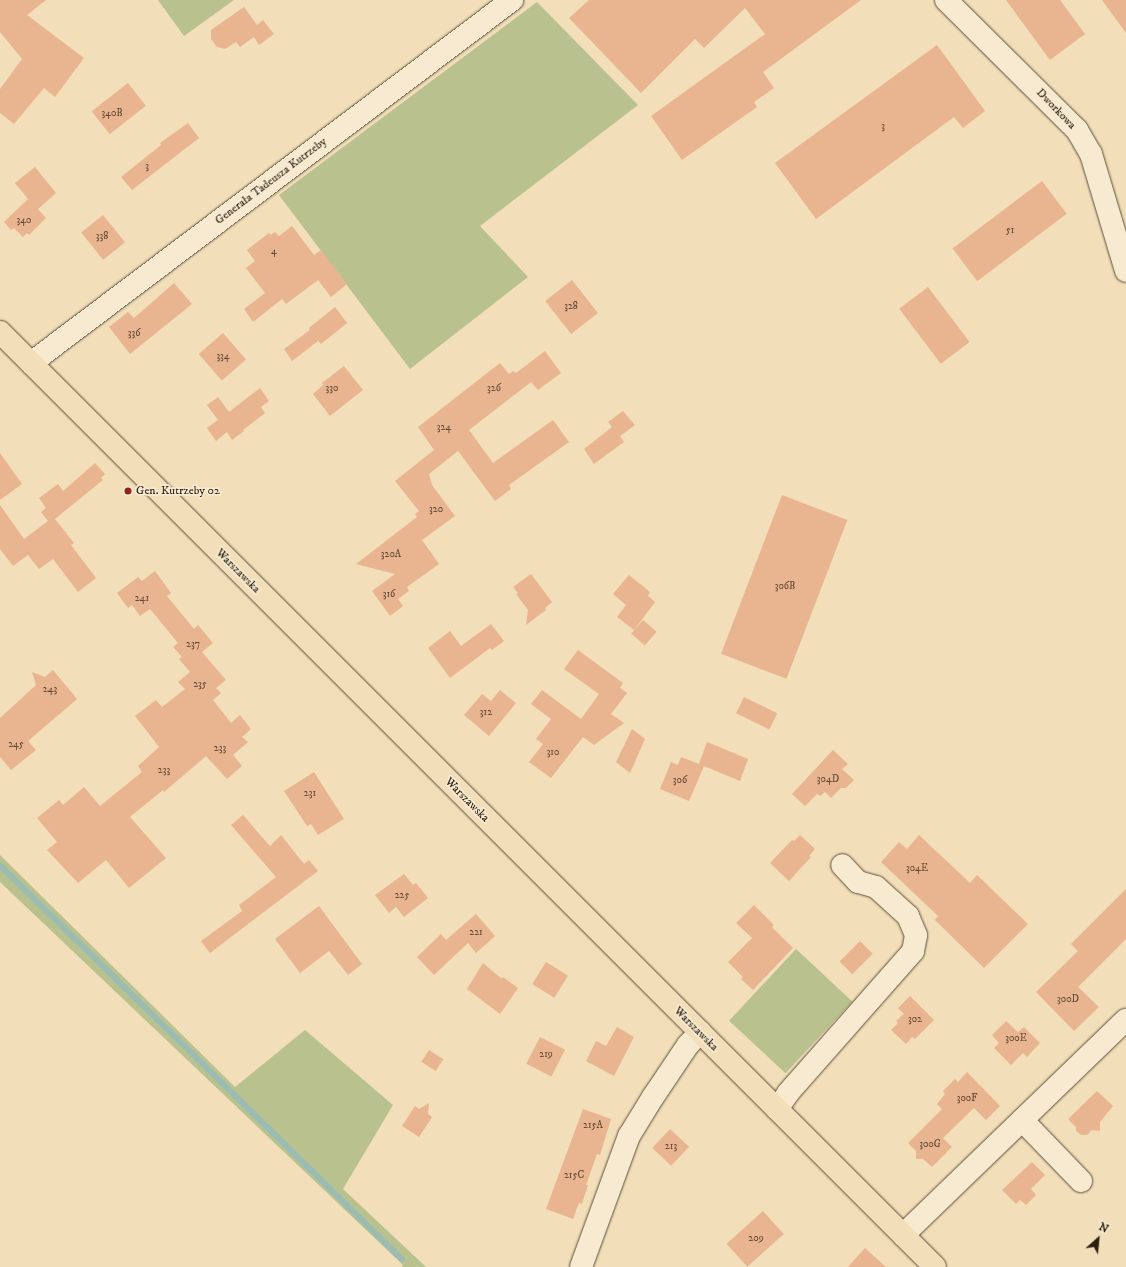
<!DOCTYPE html>
<html>
<head>
<meta charset="utf-8">
<style>
	body { margin:0 }
	#map { position:relative; width:1126px; height:1267px; overflow:hidden; background:#f2deb8; font-family:"IM FELL DW Pica",serif }
	div>[style] { position:absolute }
	[style*='--x'] { left:calc(var(--x)*1px); top:calc(var(--y)*1px); width:calc(var(--w)*1px); rotate:calc(var(--a)*1deg) }
	.green>* { inset:0; background:#b9c18f; transform-origin:0 0 }
	.stream>* { height:5.5px; margin:-2.75px; padding:0 2.75px; transform-origin:2.75px; border-radius:2.75px; background:#9bbcb2 }
	.building>* { inset:0; background:#e9b490; transform-origin:0 0 }
	.roads { filter:drop-shadow(0 0 1px #5d4f3b) drop-shadow(0 0 1px #5d4f3b) }
	.minor>* { height:22px; margin:-11px; padding:0 11px; transform-origin:11px; border-radius:11px; background:#f7ead1 }
	.major>* { height:22px; margin:-11px; padding:0 11px; transform-origin:11px; border-radius:11px; background:#f2deb8 }
	.dots>* { width:11px; height:11px; translate:-50% -50%; box-sizing:border-box; border:2px solid #f7ead1; border-radius:50% }
	span { translate:-50% -50%; white-space:nowrap; text-align:center; line-height:1.15; -webkit-text-stroke:3.5px #f7ead1; paint-order:stroke }
	.number-label { font-size:10px; color:#5a4431 }
	.number-label span { -webkit-text-stroke-width:0 }
	.street-label { font-size:12px; color:#2b1f11 }
	.poi-label { font-size:12px; color:#2b1f11 }
	.left { translate:0 -50%; text-align:left }
	.north { position:absolute; left:1078px; top:1219px; width:40px; height:40px; -webkit-text-stroke:3px #f7ead1; paint-order:stroke; rotate:27deg; font-size:11px; font-weight:700; line-height:16px; text-align:center; color:#2b1f11 }
	.north::after { content:''; display:block; margin:auto; width:14px; height:18px; background:#2b1f11; clip-path:polygon(50% 0,100% 100%,50% 72%,0 100%) }
</style>
</head>
<body>
<div id="map">
	<div class="green">
		<div style="clip-path:polygon(158px 0,234px 0,184px 36px)"></div>
		<div style="clip-path:polygon(537px 2px,638px 105px,480px 226px,528px 277px,410px 369px,279px 195px)"></div>
		<div style="clip-path:polygon(0 855px,235px 1087px,305px 1030px,393px 1105px,343px 1189px,426px 1267px,402px 1267px,403px 1265px,0 882px)"></div>
		<div style="left:796px;top:949px;width:77px;height:98px;rotate:43deg"></div>
	</div>
	<div class="stream">
		<div style="--x:0;--y:865;--w:563;--a:44.42"></div>
	</div>
	<div class="building">
		<div style="clip-path:polygon(0 0,46px 0,27px 15px,84px 58px,55px 97px,44px 88px,14px 124px,0 113px,0 89px,22px 59px,0 32px)"></div>
		<div style="clip-path:polygon(589px 0,861px 0,763px 72px,774px 88px,754px 102px,757px 107px,682px 160px,651px 116px,765px 34px,745px 8px,704px 48px,695px 39px,641px 93px,569px 18px)"></div>
		<div style="clip-path:polygon(1006px 0,1060px 0,1085px 34px,1050px 60px)"></div>
		<div style="clip-path:polygon(1102px 0,1126px 0,1126px 33px)"></div>
		<div style="clip-path:polygon(244px 7px,257px 25px,263px 20px,274px 34px,259px 45px,254px 37px,240px 47px,236px 42px,225px 49px,217px 47px,211px 39px,211px 30px)"></div>
		<div style="clip-path:polygon(937px 45px,985px 111px,963px 128px,954px 117px,816px 219px,775px 163px)"></div>
		<div style="left:128px;top:83px;width:29px;height:46px;rotate:52deg"></div>
		<div style="clip-path:polygon(188px 123px,199px 138px,132px 190px,121px 177px,161px 145px,160px 143px)"></div>
		<div style="clip-path:polygon(35px 167px,56px 193px,38px 209px,46px 218px,29px 235px,27px 233px,23px 237px,14px 228px,11px 230px,4px 222px,28px 199px,15px 183px)"></div>
		<div style="left:1042px;top:181px;width:41px;height:112px;rotate:53deg"></div>
		<div style="left:103px;top:215px;width:35px;height:28px;rotate:51deg"></div>
		<div style="clip-path:polygon(292px 226px,314px 255px,321px 250px,347px 284px,331px 297px,318px 280px,286px 304px,282px 299px,253px 322px,244px 309px,265px 293px,246px 268px,255px 261px,247px 250px,269px 233px,271px 235px,275px 232px,279px 236px)"></div>
		<div style="left:572px;top:280px;width:42px;height:34px;rotate:52deg"></div>
		<div style="clip-path:polygon(174px 283px,192px 304px,130px 354px,109px 327px,128px 312px,134px 318px)"></div>
		<div style="left:928px;top:287px;width:69px;height:36px;rotate:53deg"></div>
		<div style="clip-path:polygon(335px 307px,347px 323px,321px 344px,318px 341px,292px 361px,284px 349px,310px 330px,309px 328px)"></div>
		<div style="left:223px;top:333px;width:35px;height:32px;rotate:49deg"></div>
		<div style="clip-path:polygon(545px 351px,561px 373px,538px 390px,531px 382px,469px 430px,493px 463px,553px 420px,569px 442px,509px 485px,511px 489px,495px 501px,458px 451px,429px 474px,432px 485px,455px 516px,422px 540px,439px 564px,407px 587px,409px 591px,398px 599px,403px 606px,390px 616px,372px 591px,395px 574px,356px 564px,417px 517px,415px 514px,419px 511px,395px 481px,434px 450px,418px 427px,500px 363px,509px 374px,513px 371px,516px 373px)"></div>
		<div style="clip-path:polygon(344px 366px,363px 390px,330px 416px,313px 394px,323px 385px,322px 383px)"></div>
		<div style="clip-path:polygon(260px 388px,269px 401px,261px 407px,265px 413px,243px 430px,244px 431px,232px 440px,227px 432px,216px 441px,207px 428px,218px 420px,207px 405px,218px 397px,229px 412px)"></div>
		<div style="clip-path:polygon(623px 411px,635px 425px,620px 436px,624px 442px,594px 464px,584px 449px,612px 427px,608px 422px)"></div>
		<div style="clip-path:polygon(0 453px,22px 484px,0 500px)"></div>
		<div style="clip-path:polygon(95px 463px,105px 474px,101px 478px,103px 480px,55px 519px,74px 543px,71px 545px,96px 578px,78px 592px,53px 559px,39px 569px,28px 555px,13px 566px,0 549px,0 505px,24px 539px,48px 521px,41px 512px,46px 508px,39px 498px,58px 484px,63px 491px)"></div>
		<div style="left:782px;top:495px;width:70px;height:170px;rotate:21deg"></div>
		<div style="clip-path:polygon(155px 571px,171px 593px,167px 596px,194px 629px,198px 625px,213px 643px,202px 652px,226px 680px,216px 688px,221px 693px,213px 700px,231px 723px,240px 715px,251px 729px,242px 737px,248px 742px,233px 755px,242px 766px,227px 779px,206px 756px,164px 792px,163px 790px,130px 817px,166px 858px,129px 888px,106px 860px,78px 883px,47px 850px,57px 842px,37px 818px,59px 800px,63px 805px,84px 787px,100px 806px,142px 772px,138px 766px,159px 747px,135px 716px,156px 700px,162px 707px,185px 689px,178px 682px,190px 672px,179px 659px,182px 657px,173px 647px,178px 643px,150px 609px,140px 616px,132px 605px,128px 608px,117px 593px,138px 577px,142px 581px)"></div>
		<div style="clip-path:polygon(531px 574px,552px 602px,545px 608px,546px 610px,526px 625px,528px 610px,516px 594px,518px 593px,513px 587px)"></div>
		<div style="clip-path:polygon(629px 575px,650px 592px,648px 596px,655px 602px,634px 630px,617px 617px,626px 605px,613px 594px)"></div>
		<div style="left:643px;top:620px;width:18px;height:18px;rotate:41deg"></div>
		<div style="clip-path:polygon(491px 624px,504px 641px,492px 650px,490px 648px,450px 678px,428px 648px,450px 631px,461px 646px)"></div>
		<div style="clip-path:polygon(578px 650px,623px 683px,620px 688px,627px 693px,611px 714px,624px 723px,594px 745px,583px 737px,551px 778px,529px 762px,543px 744px,536px 739px,551px 719px,531px 704px,542px 690px,581px 719px,599px 694px,564px 669px)"></div>
		<div style="clip-path:polygon(53px 670px,77px 699px,28px 741px,36px 750px,11px 770px,0 757px,0 718px,36px 685px,32px 672px,45px 677px)"></div>
		<div style="clip-path:polygon(500px 690px,516px 703px,489px 736px,464px 715px,482px 694px,491px 701px)"></div>
		<div style="left:744px;top:697px;width:37px;height:18px;rotate:26deg"></div>
		<div style="clip-path:polygon(632px 729px,645px 739px,630px 773px,616px 762px)"></div>
		<div style="clip-path:polygon(707px 742px,748px 759px,740px 781px,704px 766px,689px 801px,660px 789px,671px 762px,678px 765px,681px 757px,699px 764px)"></div>
		<div style="clip-path:polygon(833px 750px,848px 764px,842px 769px,854px 780px,846px 788px,841px 788px,831px 798px,825px 792px,820px 796px,817px 794px,805px 806px,792px 794px)"></div>
		<div style="clip-path:polygon(314px 772px,344px 819px,318px 835px,311px 824px,307px 826px,284px 791px)"></div>
		<div style="clip-path:polygon(243px 815px,270px 846px,281px 835px,304px 864px,309px 860px,318px 871px,210px 953px,201px 941px,242px 911px,239px 905px,276px 877px,231px 825px)"></div>
		<div style="clip-path:polygon(800px 835px,815px 849px,809px 856px,811px 857px,789px 881px,770px 863px,792px 840px,794px 841px)"></div>
		<div style="clip-path:polygon(919px 835px,970px 883px,977px 875px,1028px 924px,984px 968px,935px 920px,938px 916px,881px 862px,899px 842px,907px 849px)"></div>
		<div style="clip-path:polygon(404px 874px,413px 885px,416px 883px,428px 898px,404px 917px,396px 907px,389px 913px,375px 895px)"></div>
		<div style="clip-path:polygon(1126px 889px,1126px 939px,1078px 987px,1099px 1007px,1074px 1031px,1036px 992px,1078px 951px,1071px 944px)"></div>
		<div style="clip-path:polygon(754px 905px,774px 925px,772px 927px,793px 948px,753px 990px,741px 979px,743px 977px,728px 962px,752px 938px,736px 923px)"></div>
		<div style="clip-path:polygon(319px 906px,362px 964px,348px 975px,329px 951px,300px 973px,275px 939px)"></div>
		<div style="clip-path:polygon(476px 914px,495px 936px,476px 953px,468px 943px,434px 975px,417px 957px,441px 934px,446px 940px)"></div>
		<div style="left:860px;top:941px;width:18px;height:29px;rotate:45deg"></div>
		<div style="left:546px;top:962px;width:26px;height:26px;rotate:32deg"></div>
		<div style="clip-path:polygon(483px 963px,502px 979px,503px 977px,518px 988px,500px 1014px,467px 989px)"></div>
		<div style="clip-path:polygon(910px 996px,934px 1020px,915px 1039px,912px 1037px,906px 1044px,891px 1030px,898px 1023px,896px 1021px,904px 1014px,898px 1008px)"></div>
		<div style="clip-path:polygon(1006px 1021px,1018px 1032px,1024px 1027px,1040px 1043px,1027px 1057px,1023px 1053px,1011px 1065px,994px 1048px,999px 1043px,992px 1035px)"></div>
		<div style="clip-path:polygon(617px 1027px,634px 1037px,614px 1076px,586px 1061px,596px 1041px,606px 1046px)"></div>
		<div style="left:540px;top:1037px;width:28px;height:30px;rotate:27deg"></div>
		<div style="left:429px;top:1050px;width:17px;height:14px;rotate:33deg"></div>
		<div style="clip-path:polygon(967px 1072px,1000px 1106px,986px 1120px,974px 1108px,943px 1138px,952px 1147px,932px 1167px,923px 1159px,916px 1159px,916px 1151px,908px 1143px,942px 1109px,937px 1104px,945px 1094px,943px 1091px,955px 1079px,958px 1082px)"></div>
		<div style="clip-path:polygon(1097px 1091px,1113px 1106px,1100px 1122px,1100px 1131px,1092px 1130px,1087px 1135px,1081px 1135px,1076px 1131px,1076px 1127px,1068px 1119px)"></div>
		<div style="clip-path:polygon(429px 1103px,428px 1114px,432px 1117px,419px 1137px,402px 1126px,415px 1106px,419px 1109px)"></div>
		<div style="clip-path:polygon(583px 1109px,611px 1119px,600px 1155px,597px 1154px,586px 1185px,588px 1185px,582px 1204px,579px 1203px,573px 1219px,546px 1209px)"></div>
		<div style="left:670px;top:1129px;width:26px;height:26px;rotate:43deg"></div>
		<div style="clip-path:polygon(1032px 1162px,1045px 1175px,1031px 1189px,1036px 1195px,1026px 1205px,1020px 1200px,1016px 1204px,1002px 1190px)"></div>
		<div style="left:763px;top:1211px;width:31px;height:49px;rotate:48deg"></div>
		<div style="clip-path:polygon(865px 1248px,886px 1267px,848px 1267px)"></div>
	</div>
	<div class="roads">
		<div class="minor">
			<div style="--x:946;--y:0;--w:185;--a:44.8"></div>
			<div style="--x:1077;--y:130;--w:28;--a:60"></div>
			<div style="--x:1091;--y:154;--w:122;--a:73.3"></div>
			<div style="--x:31;--y:363;--w:603;--a:-37.04"></div>
			<div style="--x:777;--y:1109;--w:19;--a:-55"></div>
			<div style="--x:788;--y:1093;--w:189;--a:-48.6"></div>
			<div style="--x:913;--y:951;--w:16;--a:-79"></div>
			<div style="--x:916;--y:935;--w:21;--a:-113"></div>
			<div style="--x:908;--y:916;--w:43;--a:-137.8"></div>
			<div style="--x:876;--y:887;--w:19;--a:-164"></div>
			<div style="--x:858;--y:882;--w:23;--a:-133"></div>
			<div style="--x:1022;--y:1120;--w:85;--a:46"></div>
			<div style="--x:903;--y:1235;--w:310;--a:-44"></div>
			<div style="--x:581;--y:1267;--w:140;--a:-69.9"></div>
			<div style="--x:629;--y:1136;--w:46;--a:-58.4"></div>
			<div style="--x:653;--y:1097;--w:63;--a:-56.1"></div>
			<div style="--x:688;--y:1045;--w:18;--a:-47"></div>
		</div>
		<div class="major">
			<div style="--x:0;--y:332;--w:1322;--a:45"></div>
		</div>
	</div>
	<div class="dots">
		<div style="left:128px;top:491px;background:#8f2418"></div>
	</div>
	<div class="number-label">
		<span style="left:112px;top:114px">340B</span>
		<span style="left:883px;top:127px">3</span>
		<span style="left:147px;top:167px">3</span>
		<span style="left:24px;top:221px">340</span>
		<span style="left:1010px;top:231px">51</span>
		<span style="left:102px;top:237px">338</span>
		<span style="left:274px;top:252px">4</span>
		<span style="left:571px;top:307px">328</span>
		<span style="left:134px;top:334px">336</span>
		<span style="left:223px;top:357px">334</span>
		<span style="left:332px;top:389px">330</span>
		<span style="left:494px;top:389px">326</span>
		<span style="left:444px;top:428px">324</span>
		<span style="left:436px;top:510px">320</span>
		<span style="left:391px;top:555px">320A</span>
		<span style="left:785px;top:587px">306B</span>
		<span style="left:389px;top:595px">316</span>
		<span style="left:142px;top:599px">241</span>
		<span style="left:193px;top:645px">237</span>
		<span style="left:200px;top:685px">235</span>
		<span style="left:50px;top:690px">243</span>
		<span style="left:486px;top:713px">312</span>
		<span style="left:16px;top:745px">245</span>
		<span style="left:220px;top:749px">233</span>
		<span style="left:553px;top:753px">310</span>
		<span style="left:164px;top:771px">233</span>
		<span style="left:828px;top:780px">304D</span>
		<span style="left:680px;top:781px">306</span>
		<span style="left:310px;top:794px">231</span>
		<span style="left:917px;top:869px">304E</span>
		<span style="left:402px;top:896px">225</span>
		<span style="left:476px;top:933px">221</span>
		<span style="left:1068px;top:1000px">300D</span>
		<span style="left:915px;top:1020px">302</span>
		<span style="left:1016px;top:1039px">300E</span>
		<span style="left:546px;top:1055px">219</span>
		<span style="left:967px;top:1099px">300F</span>
		<span style="left:593px;top:1126px">215A</span>
		<span style="left:930px;top:1145px">300G</span>
		<span style="left:671px;top:1147px">213</span>
		<span style="left:574px;top:1176px">215C</span>
		<span style="left:756px;top:1239px">209</span>
	</div>
	<div class="street-label">
		<span style="left:1056px;top:109px;rotate:46deg">Dworkowa</span>
		<span style="left:271px;top:181px;rotate:-37deg">Generała Tadeusza Kutrzeby</span>
		<span style="left:238px;top:571px;rotate:45deg">Warszawska</span>
		<span style="left:467px;top:800px;rotate:45deg">Warszawska</span>
		<span style="left:696px;top:1029px;rotate:45deg">Warszawska</span>
	</div>
	<div class="poi-label">
		<span class="left" style="left:136px;top:491px">Gen. Kutrzeby 02</span>
	</div>
	<div class="north">N</div>
</div>
</body>
</html>
